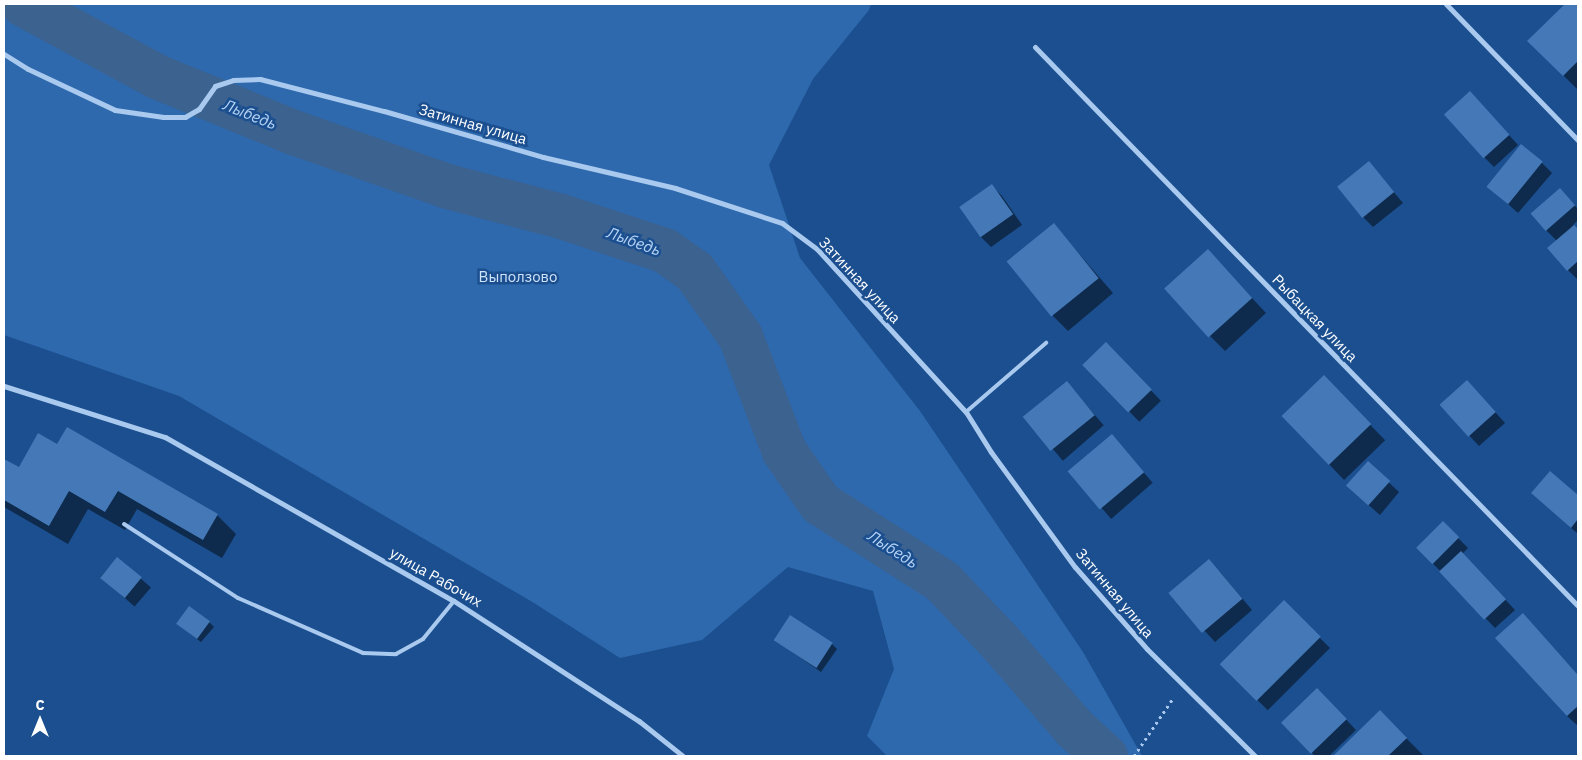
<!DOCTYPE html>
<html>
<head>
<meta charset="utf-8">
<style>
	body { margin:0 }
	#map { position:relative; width:1582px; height:760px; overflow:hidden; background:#1b4f8f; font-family:"IBM Plex Sans",sans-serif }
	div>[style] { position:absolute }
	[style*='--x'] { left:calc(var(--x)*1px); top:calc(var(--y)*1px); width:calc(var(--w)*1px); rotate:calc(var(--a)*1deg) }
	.green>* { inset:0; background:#2e69ad }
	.shadow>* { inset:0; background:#0007; transform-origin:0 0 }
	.river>* { height:45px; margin:-22.5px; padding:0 22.5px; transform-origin:22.5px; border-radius:22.5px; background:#3c6290 }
	.building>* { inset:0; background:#4478b7; transform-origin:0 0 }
	.path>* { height:3px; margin-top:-1.5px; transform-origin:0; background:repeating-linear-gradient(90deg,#a9c9ee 0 2.5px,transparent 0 6.5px) }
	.lane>* { height:4px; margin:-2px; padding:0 2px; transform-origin:2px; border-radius:2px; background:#a9c9ee }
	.street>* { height:5px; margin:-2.5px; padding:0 2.5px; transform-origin:2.5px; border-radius:2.5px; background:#a9c9ee }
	span { translate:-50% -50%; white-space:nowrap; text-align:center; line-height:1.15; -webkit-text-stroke:5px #1b4f8f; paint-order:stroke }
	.street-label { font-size:15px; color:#fff }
	.park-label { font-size:15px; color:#cfe3fa }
	.water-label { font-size:16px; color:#b5d3f5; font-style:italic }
	.frame { position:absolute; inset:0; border:5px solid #fff; pointer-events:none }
	.north { position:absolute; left:15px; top:695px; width:50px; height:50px; -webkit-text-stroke:4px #1b4f8f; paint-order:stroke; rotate:0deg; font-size:14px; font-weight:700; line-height:20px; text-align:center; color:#fff }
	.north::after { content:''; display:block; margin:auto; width:18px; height:22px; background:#fff; clip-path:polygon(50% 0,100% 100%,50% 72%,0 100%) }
</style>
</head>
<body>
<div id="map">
	<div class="green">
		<div style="clip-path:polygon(4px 4px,871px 4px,869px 10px,813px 79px,769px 165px,800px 258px,920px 411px,1083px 652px,1142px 756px,887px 756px,867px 736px,894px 669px,873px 591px,788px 567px,702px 640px,620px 658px,534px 603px,179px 396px,4px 335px)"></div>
	</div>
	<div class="shadow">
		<div style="clip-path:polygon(1567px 4px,1578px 4px,1578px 90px,1529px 41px)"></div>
		<div style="clip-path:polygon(1480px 103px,1518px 145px,1494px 167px,1484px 157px)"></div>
		<div style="clip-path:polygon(1369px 163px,1403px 203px,1373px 227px,1363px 217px)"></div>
		<div style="clip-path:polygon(1542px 163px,1552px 173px,1518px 213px,1488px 186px)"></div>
		<div style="clip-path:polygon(992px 186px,1002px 196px,1022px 225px,991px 247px,981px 237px)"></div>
		<div style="clip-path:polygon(1570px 200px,1578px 209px,1578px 220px,1573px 225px,1578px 231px,1578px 280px,1568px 270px,1557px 241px,1546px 230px)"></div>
		<div style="clip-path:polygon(1054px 225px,1113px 293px,1068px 331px,1053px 316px)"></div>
		<div style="clip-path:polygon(1222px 266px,1266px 313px,1225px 351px,1210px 336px)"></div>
		<div style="left:1106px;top:344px;width:79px;height:30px;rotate:46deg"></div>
		<div style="left:1324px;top:377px;width:88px;height:57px;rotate:46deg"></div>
		<div style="left:1067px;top:383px;width:56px;height:54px;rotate:49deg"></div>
		<div style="clip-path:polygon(1477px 392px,1505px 423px,1479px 446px,1441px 405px)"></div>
		<div style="left:1112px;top:436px;width:62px;height:55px;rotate:49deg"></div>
		<div style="clip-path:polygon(57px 446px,217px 515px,236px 534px,222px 558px,137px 509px,125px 530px,88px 509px,68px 544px,4px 507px,4px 460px,19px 469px)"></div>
		<div style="clip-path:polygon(1368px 463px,1399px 492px,1380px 515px,1358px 496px)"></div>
		<div style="clip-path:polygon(1550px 473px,1578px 497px,1578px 534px,1532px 493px)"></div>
		<div style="clip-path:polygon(1443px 523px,1468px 548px,1462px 554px,1515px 610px,1495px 628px,1418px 548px)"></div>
		<div style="left:117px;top:558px;width:45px;height:25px;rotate:41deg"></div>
		<div style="clip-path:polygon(1219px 571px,1252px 610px,1215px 642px,1171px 594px)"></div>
		<div style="left:1284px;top:602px;width:65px;height:88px;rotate:45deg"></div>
		<div style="clip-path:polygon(209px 622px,214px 627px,201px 642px,184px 629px)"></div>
		<div style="clip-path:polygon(1537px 630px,1578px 675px,1578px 726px,1567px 716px)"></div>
		<div style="clip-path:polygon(775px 640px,832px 644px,837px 649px,821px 672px)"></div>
		<div style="clip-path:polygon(1317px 689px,1356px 730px,1329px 756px,1315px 756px,1283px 723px)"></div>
		<div style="clip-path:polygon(1380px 712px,1424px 756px,1335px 756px)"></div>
	</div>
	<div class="river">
		<div style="--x:23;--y:4;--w:151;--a:28.4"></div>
		<div style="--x:156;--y:76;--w:151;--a:22.2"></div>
		<div style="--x:296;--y:133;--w:160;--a:19.3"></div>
		<div style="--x:447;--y:186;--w:118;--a:14.7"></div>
		<div style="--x:561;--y:216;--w:108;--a:18.3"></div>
		<div style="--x:664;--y:250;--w:37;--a:35"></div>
		<div style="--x:694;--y:271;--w:80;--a:54.7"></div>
		<div style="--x:740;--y:336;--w:123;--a:69.1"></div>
		<div style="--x:784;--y:451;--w:63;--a:55.3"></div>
		<div style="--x:820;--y:503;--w:145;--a:32.6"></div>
		<div style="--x:942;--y:581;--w:83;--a:46.5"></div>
		<div style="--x:999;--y:641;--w:115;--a:49.2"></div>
		<div style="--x:1074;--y:728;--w:42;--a:42.1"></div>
	</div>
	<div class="building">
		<div style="clip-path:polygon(1565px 4px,1578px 4px,1578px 61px,1563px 76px,1527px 41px)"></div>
		<div style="left:1470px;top:91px;width:59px;height:35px;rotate:48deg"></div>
		<div style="left:1521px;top:144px;width:28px;height:55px;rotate:39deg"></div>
		<div style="left:1369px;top:161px;width:40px;height:41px;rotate:51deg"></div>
		<div style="left:992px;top:184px;width:37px;height:40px;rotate:55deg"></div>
		<div style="left:1560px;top:188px;width:23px;height:39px;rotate:49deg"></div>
		<div style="left:1054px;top:223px;width:71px;height:61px;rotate:51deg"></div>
		<div style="clip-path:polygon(1574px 225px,1578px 229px,1578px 261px,1567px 271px,1547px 248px)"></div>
		<div style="left:1208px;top:249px;width:66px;height:59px;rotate:48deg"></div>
		<div style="left:1106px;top:342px;width:66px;height:33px;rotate:46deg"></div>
		<div style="left:1324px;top:375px;width:68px;height:59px;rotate:46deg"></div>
		<div style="left:1467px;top:380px;width:43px;height:37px;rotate:48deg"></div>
		<div style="left:1067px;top:381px;width:44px;height:57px;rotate:51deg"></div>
		<div style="clip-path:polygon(67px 427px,218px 514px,203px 540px,118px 491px,105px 512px,69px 491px,49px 526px,4px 500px,4px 459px,19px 467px,38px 433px,57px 444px)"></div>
		<div style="left:1112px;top:434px;width:50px;height:58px;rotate:50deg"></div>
		<div style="left:1368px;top:461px;width:30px;height:33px;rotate:42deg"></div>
		<div style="clip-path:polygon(1550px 471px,1578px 495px,1578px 519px,1571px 528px,1531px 493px)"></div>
		<div style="left:1443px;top:521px;width:23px;height:38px;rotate:45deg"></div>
		<div style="left:1461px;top:551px;width:66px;height:30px;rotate:47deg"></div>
		<div style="left:117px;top:557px;width:32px;height:27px;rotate:39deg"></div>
		<div style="left:1209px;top:559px;width:52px;height:53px;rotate:50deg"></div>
		<div style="left:1284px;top:600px;width:52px;height:91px;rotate:45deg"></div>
		<div style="left:189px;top:606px;width:26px;height:22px;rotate:36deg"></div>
		<div style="clip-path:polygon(1523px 613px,1578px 675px,1578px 706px,1567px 716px,1495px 638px)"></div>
		<div style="left:790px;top:615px;width:51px;height:30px;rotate:33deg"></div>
		<div style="left:1317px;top:688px;width:43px;height:50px;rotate:46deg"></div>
		<div style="clip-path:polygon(1380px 710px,1407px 738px,1388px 756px,1333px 756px)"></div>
	</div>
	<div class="path">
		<div style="--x:1134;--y:756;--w:71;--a:-55.9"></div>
	</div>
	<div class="lane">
		<div style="--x:966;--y:412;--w:106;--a:-40.8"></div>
		<div style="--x:124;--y:524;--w:136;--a:33"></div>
		<div style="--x:238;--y:598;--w:137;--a:23.7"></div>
		<div style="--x:363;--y:653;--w:33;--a:2"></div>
		<div style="--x:396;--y:654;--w:31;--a:-29"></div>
		<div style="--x:423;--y:639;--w:49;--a:-50.8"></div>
	</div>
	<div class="street">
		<div style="--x:1446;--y:4;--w:190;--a:45.9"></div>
		<div style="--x:1035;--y:47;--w:779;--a:45.83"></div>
		<div style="--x:4;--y:54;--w:28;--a:32"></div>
		<div style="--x:28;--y:69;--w:96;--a:25.2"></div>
		<div style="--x:115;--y:110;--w:49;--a:8.3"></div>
		<div style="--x:163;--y:117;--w:22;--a:0"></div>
		<div style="--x:185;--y:117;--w:16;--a:-30"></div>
		<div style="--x:199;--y:109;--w:28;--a:-55"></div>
		<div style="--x:215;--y:86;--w:19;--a:-18"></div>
		<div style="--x:233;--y:80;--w:27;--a:-2"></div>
		<div style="--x:260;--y:79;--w:128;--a:14.5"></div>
		<div style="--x:384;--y:111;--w:166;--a:16.1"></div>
		<div style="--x:543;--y:157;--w:136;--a:13.2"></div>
		<div style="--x:675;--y:188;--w:113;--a:18.1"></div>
		<div style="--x:782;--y:223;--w:44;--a:36.6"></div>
		<div style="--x:817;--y:249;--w:221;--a:47.6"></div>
		<div style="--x:966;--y:412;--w:47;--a:58"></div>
		<div style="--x:991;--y:452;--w:142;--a:53.9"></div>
		<div style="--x:1075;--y:567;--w:109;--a:48.7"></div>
		<div style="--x:1147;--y:649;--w:152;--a:44.7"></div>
		<div style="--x:4;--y:386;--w:169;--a:17.6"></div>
		<div style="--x:165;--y:437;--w:332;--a:29.6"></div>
		<div style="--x:454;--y:601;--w:221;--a:33"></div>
		<div style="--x:639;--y:721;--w:56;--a:38.5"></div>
	</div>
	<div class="street-label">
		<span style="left:473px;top:124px;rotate:16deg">Затинная улица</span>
		<span style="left:860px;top:280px;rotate:47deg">Затинная улица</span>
		<span style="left:1315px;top:318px;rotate:46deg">Рыбацкая улица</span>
		<span style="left:436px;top:577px;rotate:30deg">улица Рабочих</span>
		<span style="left:1115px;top:593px;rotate:50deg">Затинная улица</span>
	</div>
	<div class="park-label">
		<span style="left:518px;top:277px">Выползово</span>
	</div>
	<div class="water-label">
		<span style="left:250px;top:114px;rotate:22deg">Лыбедь</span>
		<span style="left:634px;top:241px;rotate:20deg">Лыбедь</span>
		<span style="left:893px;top:549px;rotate:33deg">Лыбедь</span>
	</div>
	<div class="frame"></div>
	<div class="north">С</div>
</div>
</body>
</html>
